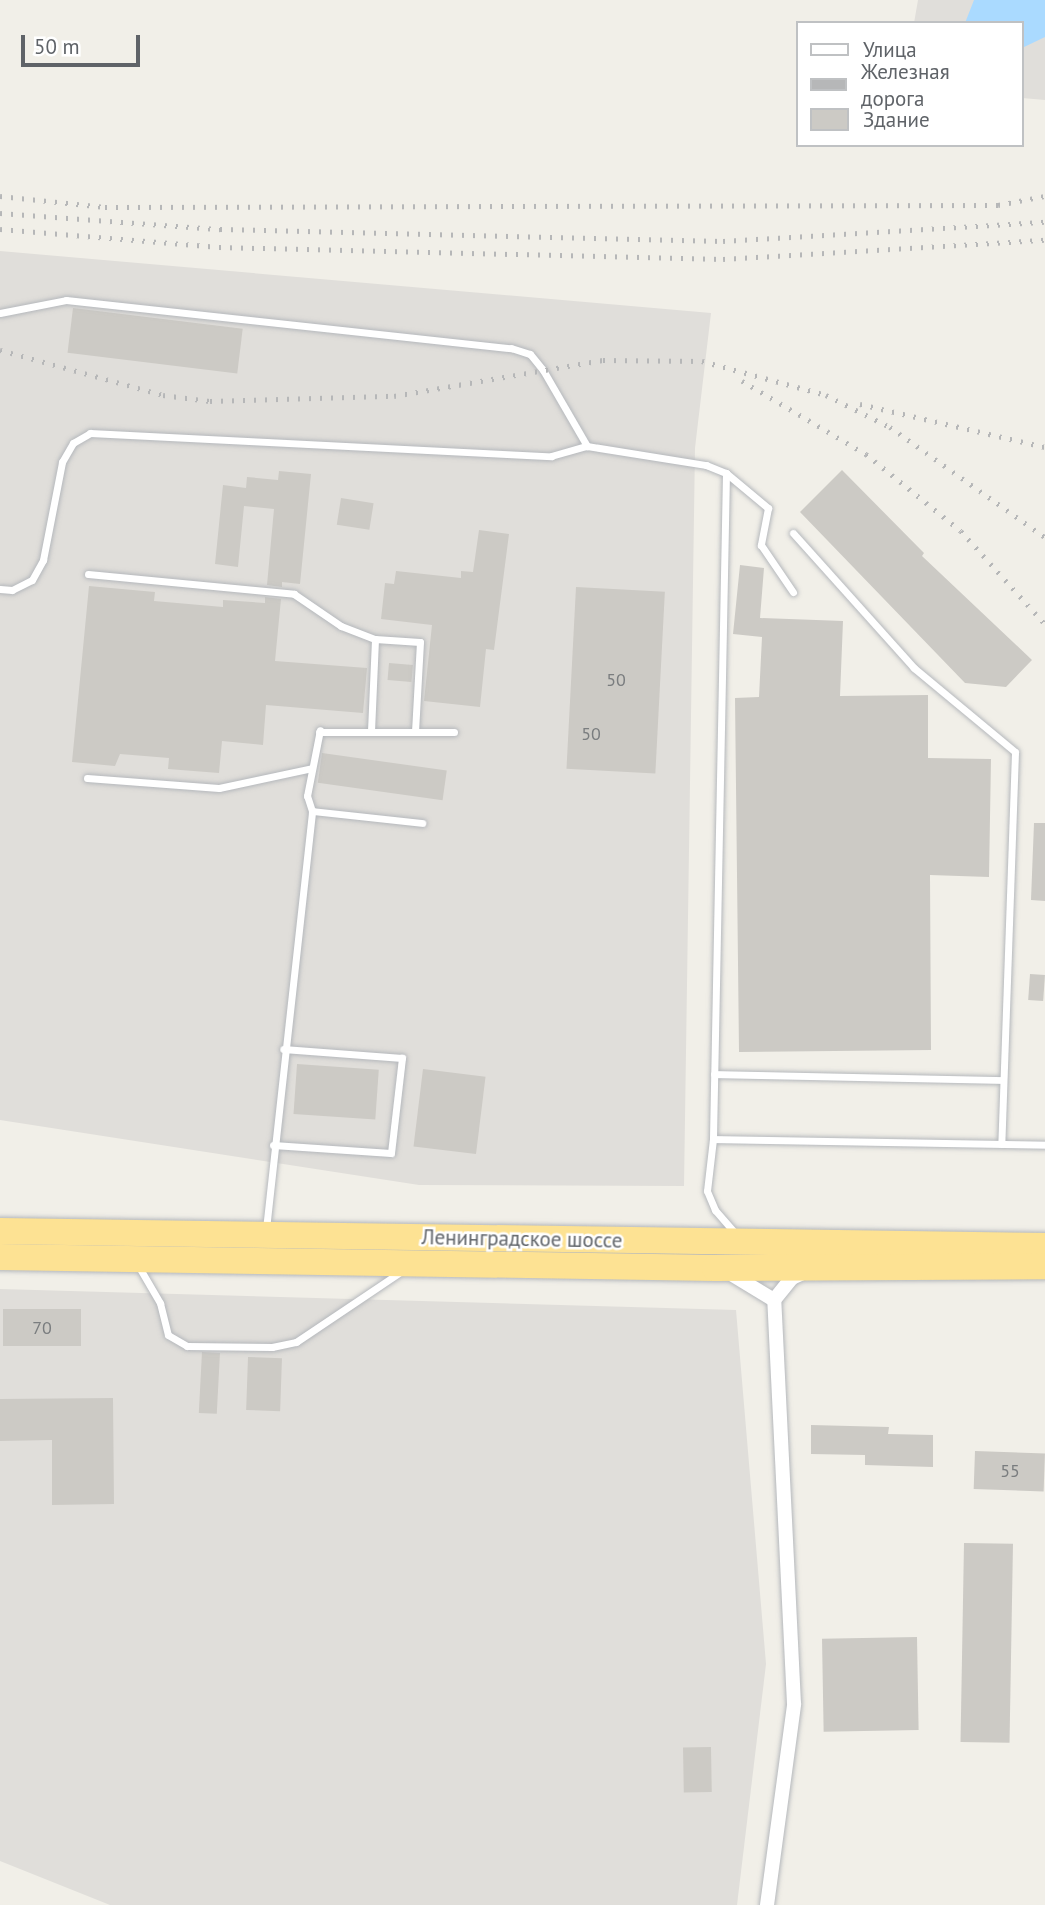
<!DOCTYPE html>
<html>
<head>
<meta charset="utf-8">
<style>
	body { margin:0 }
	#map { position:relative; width:1045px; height:1905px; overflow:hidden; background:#f1efe8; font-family:"PT Sans",sans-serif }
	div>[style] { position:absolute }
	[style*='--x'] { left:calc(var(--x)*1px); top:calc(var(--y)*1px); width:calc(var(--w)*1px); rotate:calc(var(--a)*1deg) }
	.industrial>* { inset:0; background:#e0deda }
	.water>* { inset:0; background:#aadaff }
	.building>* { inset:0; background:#cccac5; transform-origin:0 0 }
	.roads { filter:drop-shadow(0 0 2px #b5b8bc) drop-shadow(0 0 2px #b5b8bc) }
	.lane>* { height:7px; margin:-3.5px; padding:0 3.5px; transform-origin:3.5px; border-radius:3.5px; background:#fff }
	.street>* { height:14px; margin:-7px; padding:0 7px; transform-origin:7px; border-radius:7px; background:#fff }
	.highway>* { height:26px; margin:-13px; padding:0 13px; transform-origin:13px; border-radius:13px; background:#fde293 }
	.rail>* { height:4.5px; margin-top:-2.25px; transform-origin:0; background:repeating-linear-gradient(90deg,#b6b7b8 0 2px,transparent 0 11px) }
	span { translate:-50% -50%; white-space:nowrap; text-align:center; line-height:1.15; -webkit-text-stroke:5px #fff; paint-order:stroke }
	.number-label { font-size:18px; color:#7a7d7f }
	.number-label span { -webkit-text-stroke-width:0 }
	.street-label { font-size:21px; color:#5f6368 }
	.legend { position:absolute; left:796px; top:21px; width:228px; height:126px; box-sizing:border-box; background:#fff; border:2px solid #bfc1c3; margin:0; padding:9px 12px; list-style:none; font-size:21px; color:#5f6368 }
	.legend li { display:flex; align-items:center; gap:14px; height:35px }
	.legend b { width:35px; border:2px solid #bfc1c3 }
	.scale { position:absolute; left:21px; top:35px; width:119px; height:32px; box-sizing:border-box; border:4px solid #5f6368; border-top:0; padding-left:9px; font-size:21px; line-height:24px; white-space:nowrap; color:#5f6368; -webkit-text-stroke:5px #fff; paint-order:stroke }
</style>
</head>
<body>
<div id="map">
	<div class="industrial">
		<div style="clip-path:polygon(918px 0,1045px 0,1045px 100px,1022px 98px,1022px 23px,914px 23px)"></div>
		<div style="clip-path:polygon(0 251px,711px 313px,695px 448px,684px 1186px,419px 1185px,0 1120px)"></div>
		<div style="clip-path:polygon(0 1289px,736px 1310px,766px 1664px,737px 1905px,110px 1905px,0 1861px)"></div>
	</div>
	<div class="water">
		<div style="clip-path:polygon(974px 0,1045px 0,1045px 37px,1022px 48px,1022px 23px,965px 23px)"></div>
	</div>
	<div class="building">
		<div style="left:73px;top:308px;width:171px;height:45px;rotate:7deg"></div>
		<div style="clip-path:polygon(842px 470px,924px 553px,922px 556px,1032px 660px,1006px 687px,965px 683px,800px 512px)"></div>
		<div style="clip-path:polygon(279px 471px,311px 474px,300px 584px,282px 582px,282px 587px,267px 585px,274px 509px,244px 506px,238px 567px,215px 564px,223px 485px,246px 488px,247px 477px,278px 480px)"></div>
		<div style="left:341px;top:498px;width:33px;height:27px;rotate:9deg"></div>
		<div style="clip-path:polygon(479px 530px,509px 534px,494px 650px,486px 649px,480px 707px,424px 701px,432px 625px,381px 619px,385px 583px,394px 584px,396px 571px,461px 578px,461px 571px,473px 572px)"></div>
		<div style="clip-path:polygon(740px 565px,764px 568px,760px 618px,843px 621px,840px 696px,928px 695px,928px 758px,991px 759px,989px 877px,930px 875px,931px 1050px,739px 1052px,735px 698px,759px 697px,762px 637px,733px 634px)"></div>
		<div style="clip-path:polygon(89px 586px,155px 592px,154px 601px,223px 607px,223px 600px,265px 603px,265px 597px,281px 599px,275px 661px,367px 668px,363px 713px,266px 705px,263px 745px,222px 741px,219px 773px,168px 769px,169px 758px,120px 754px,115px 766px,72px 762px)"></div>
		<div style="left:576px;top:587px;width:89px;height:182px;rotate:3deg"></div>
		<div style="left:389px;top:663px;width:24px;height:17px;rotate:5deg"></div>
		<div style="left:322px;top:753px;width:126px;height:30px;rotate:8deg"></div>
		<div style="clip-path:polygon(1034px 823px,1045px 823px,1045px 901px,1031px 900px)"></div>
		<div style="left:1030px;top:974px;width:15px;height:26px;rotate:4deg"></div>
		<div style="left:297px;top:1064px;width:82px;height:50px;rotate:4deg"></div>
		<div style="left:423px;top:1069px;width:63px;height:78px;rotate:7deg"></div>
		<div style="left:81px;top:1309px;width:37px;height:78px;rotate:90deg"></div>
		<div style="left:202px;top:1352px;width:18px;height:61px;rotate:3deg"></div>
		<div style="left:248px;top:1357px;width:34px;height:53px;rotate:2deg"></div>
		<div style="clip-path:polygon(113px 1398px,114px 1504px,52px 1505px,52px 1440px,0 1441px,0 1399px)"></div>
		<div style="clip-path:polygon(811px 1425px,889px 1427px,888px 1434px,933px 1435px,933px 1467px,865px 1465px,865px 1455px,811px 1454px)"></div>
		<div style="left:975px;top:1451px;width:70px;height:38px;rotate:2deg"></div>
		<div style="left:964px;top:1543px;width:49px;height:199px;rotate:1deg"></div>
		<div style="left:917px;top:1637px;width:93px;height:95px;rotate:89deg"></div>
		<div style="left:711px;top:1747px;width:45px;height:28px;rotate:89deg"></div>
	</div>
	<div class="roads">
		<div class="lane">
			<div style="--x:0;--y:313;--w:67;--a:-11.1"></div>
			<div style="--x:66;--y:300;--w:448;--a:6.2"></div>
			<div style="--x:511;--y:348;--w:20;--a:18"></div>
			<div style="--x:530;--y:354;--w:21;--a:51"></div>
			<div style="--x:543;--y:370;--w:88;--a:59.9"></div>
			<div style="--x:726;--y:473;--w:666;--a:91.12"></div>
			<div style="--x:713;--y:1139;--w:52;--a:96.6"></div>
			<div style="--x:707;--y:1191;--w:21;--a:67"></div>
			<div style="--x:715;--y:1210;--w:30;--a:49"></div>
			<div style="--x:793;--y:533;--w:181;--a:48.1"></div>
			<div style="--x:914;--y:668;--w:131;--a:39.7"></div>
			<div style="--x:1015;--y:752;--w:392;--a:92"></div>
			<div style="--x:88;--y:574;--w:207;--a:5.5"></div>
			<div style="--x:294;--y:594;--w:57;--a:34.2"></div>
			<div style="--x:341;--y:626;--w:36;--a:21"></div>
			<div style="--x:0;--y:589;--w:12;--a:5"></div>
			<div style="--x:12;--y:590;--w:22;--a:-27"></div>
			<div style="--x:32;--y:580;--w:23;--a:-61"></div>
			<div style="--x:43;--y:560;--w:100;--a:-79"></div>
			<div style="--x:62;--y:462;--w:22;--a:-60"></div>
			<div style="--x:73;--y:443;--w:20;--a:-30"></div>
			<div style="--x:90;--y:433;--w:462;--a:2.9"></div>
			<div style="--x:551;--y:456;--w:37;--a:-16"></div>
			<div style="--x:587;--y:446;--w:121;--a:9.1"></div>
			<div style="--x:706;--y:465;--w:22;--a:22"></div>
			<div style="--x:726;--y:473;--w:55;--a:39.8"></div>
			<div style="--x:768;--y:508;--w:38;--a:101"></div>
			<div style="--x:761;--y:545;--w:57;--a:55.8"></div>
			<div style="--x:371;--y:731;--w:92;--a:-87.5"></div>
			<div style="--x:375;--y:639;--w:45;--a:3.8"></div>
			<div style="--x:420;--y:642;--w:89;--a:93.2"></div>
			<div style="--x:319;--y:732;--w:135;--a:0"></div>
			<div style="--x:87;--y:778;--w:132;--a:4.3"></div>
			<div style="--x:219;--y:788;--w:95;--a:-12.1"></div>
			<div style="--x:312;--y:811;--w:111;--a:6.2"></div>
			<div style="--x:714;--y:1074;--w:289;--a:1.2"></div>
			<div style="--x:713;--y:1139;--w:332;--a:1"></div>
			<div style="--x:273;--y:1145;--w:118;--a:3.9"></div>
			<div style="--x:391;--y:1153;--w:96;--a:-83.4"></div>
			<div style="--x:402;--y:1058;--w:119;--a:-175.7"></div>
			<div style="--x:266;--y:1229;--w:421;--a:-83.7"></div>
			<div style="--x:312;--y:811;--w:16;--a:-108"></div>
			<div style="--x:307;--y:796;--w:67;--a:-78.9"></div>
			<div style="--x:139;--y:1267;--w:42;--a:59.7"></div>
			<div style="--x:160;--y:1303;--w:33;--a:76"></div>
			<div style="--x:168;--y:1335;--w:22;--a:30"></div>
			<div style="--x:187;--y:1346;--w:85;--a:0.7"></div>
			<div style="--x:272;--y:1347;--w:25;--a:-12"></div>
			<div style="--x:296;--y:1342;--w:125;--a:-33.9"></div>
		</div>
		<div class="street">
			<div style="--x:731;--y:1274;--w:50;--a:31.2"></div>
			<div style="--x:767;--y:1905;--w:203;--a:-82.3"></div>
			<div style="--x:794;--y:1704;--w:404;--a:-92.8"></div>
			<div style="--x:774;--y:1300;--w:28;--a:-51"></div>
			<div style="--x:792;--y:1278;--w:14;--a:-25"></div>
		</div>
		<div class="highway">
			<div style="--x:0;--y:1231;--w:1045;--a:0.82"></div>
			<div style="--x:0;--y:1257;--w:715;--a:0.88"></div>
			<div style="--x:715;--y:1268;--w:330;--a:-0.3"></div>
		</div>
	</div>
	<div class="rail">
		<div style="--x:0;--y:196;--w:106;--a:6"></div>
		<div style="--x:105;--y:207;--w:893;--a:-0.13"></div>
		<div style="--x:998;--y:205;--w:48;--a:-10.8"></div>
		<div style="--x:0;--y:213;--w:221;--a:4.2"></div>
		<div style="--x:220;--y:229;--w:503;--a:1.37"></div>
		<div style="--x:723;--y:241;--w:323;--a:-3.4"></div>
		<div style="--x:0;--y:229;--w:220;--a:4.7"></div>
		<div style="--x:219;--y:247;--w:504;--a:1.36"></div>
		<div style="--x:723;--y:259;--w:323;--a:-3.4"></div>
		<div style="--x:0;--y:350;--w:169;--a:15.4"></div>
		<div style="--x:163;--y:395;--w:47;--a:7.3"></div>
		<div style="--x:210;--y:401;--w:184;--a:-1.6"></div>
		<div style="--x:394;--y:396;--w:212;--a:-9.8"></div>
		<div style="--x:603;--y:360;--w:99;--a:0.6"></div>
		<div style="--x:702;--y:361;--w:129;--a:15.3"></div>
		<div style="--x:826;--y:395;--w:72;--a:26.6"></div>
		<div style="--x:890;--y:427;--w:190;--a:35.4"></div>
		<div style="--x:742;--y:381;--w:144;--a:30.5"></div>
		<div style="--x:866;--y:454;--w:122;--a:39"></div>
		<div style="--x:961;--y:531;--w:125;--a:47.9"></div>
		<div style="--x:860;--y:404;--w:190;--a:13.1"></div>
	</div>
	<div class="number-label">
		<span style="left:616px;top:680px">50</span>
		<span style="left:591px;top:734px">50</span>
		<span style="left:42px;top:1328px">70</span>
		<span style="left:1010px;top:1471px">55</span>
	</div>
	<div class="street-label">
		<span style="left:522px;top:1239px;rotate:1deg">Ленинградское шоссе</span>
	</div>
	<ul class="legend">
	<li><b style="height:9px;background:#fff"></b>Улица</li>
	<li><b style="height:9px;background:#b6b7b8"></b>Железная дорога</li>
	<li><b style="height:19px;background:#cccac5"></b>Здание</li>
	</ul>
	<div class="scale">50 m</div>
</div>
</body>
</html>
